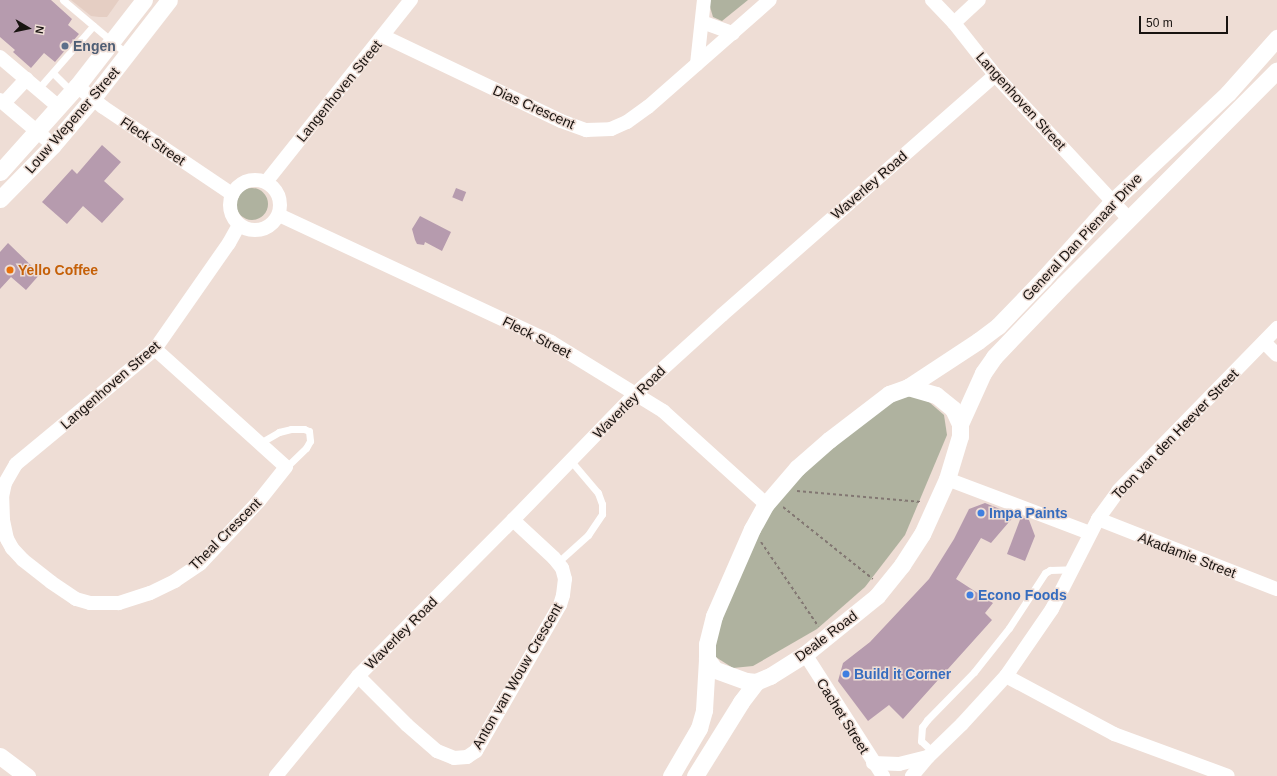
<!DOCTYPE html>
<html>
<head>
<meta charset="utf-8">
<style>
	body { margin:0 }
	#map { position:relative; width:1277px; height:776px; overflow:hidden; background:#eeddd5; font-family:Helvetica,sans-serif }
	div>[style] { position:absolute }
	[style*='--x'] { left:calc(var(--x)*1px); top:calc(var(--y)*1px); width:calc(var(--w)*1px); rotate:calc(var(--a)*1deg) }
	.education>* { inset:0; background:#e5cec3 }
	.green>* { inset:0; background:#afb29f }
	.round { border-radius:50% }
	.building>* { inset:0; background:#b69bae; transform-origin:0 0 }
	.path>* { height:2px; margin-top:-1px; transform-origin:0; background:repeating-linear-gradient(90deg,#827772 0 3px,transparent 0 6px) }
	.service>* { height:7px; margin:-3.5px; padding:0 3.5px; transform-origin:3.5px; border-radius:3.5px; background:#fff }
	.minor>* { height:14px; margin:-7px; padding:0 7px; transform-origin:7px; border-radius:7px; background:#fff }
	.minor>.ring { margin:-7px; padding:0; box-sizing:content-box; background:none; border:14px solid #fff; border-radius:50% }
	.tertiary>* { height:17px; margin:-8.5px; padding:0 8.5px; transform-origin:8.5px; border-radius:8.5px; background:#fff }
	.dots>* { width:11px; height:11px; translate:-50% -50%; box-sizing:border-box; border:2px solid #eeddd5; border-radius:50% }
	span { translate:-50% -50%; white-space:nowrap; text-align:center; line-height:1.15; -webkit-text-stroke:3px #eeddd5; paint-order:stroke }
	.service-label { font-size:14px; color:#4e5e75; font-weight:700 }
	.left { translate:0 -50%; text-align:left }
	.street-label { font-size:14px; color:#181310 }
	.food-label { font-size:14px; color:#c56008; font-weight:700 }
	.shop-label { font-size:14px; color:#366cbe; font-weight:700 }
	.north { position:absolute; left:8px; top:8px; width:40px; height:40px; -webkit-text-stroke:3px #eeddd5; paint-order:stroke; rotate:99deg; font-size:11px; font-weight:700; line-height:16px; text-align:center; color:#181310 }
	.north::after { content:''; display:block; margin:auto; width:14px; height:18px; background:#181310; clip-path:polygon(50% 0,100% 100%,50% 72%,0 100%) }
	.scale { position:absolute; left:1139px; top:16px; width:89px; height:18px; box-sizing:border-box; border:2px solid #181310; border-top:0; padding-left:5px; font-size:12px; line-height:14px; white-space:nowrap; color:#181310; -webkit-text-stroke:3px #eeddd5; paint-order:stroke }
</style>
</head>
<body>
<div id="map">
	<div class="education">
		<div style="clip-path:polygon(71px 0,119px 0,107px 17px,99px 17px,91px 16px)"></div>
	</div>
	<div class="green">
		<div style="clip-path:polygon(708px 0,748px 0,722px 21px,713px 17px)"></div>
		<div class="round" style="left:236px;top:188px;width:32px;height:32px"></div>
		<div style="clip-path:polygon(907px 394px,929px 402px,944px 415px,947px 435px,905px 535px,865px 587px,817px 629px,753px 666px,733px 668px,714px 656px,710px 631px,784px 485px,885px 400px)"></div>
	</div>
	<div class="building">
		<div style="clip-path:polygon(0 0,51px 0,72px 19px,68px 25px,79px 34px,55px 62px,44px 53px,31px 68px,13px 52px,15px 50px,0 37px)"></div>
		<div style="clip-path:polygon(102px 145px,121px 162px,104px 181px,124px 199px,102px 223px,83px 206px,67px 224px,42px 202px,72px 169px,77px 174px)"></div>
		<div style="left:456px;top:188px;width:11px;height:10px;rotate:22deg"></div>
		<div style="clip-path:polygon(420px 216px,451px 232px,442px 251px,425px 242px,424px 245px,417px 244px,415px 240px,412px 229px)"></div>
		<div style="clip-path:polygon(8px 243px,40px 274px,26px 290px,11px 277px,0 289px,0 252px)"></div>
		<div style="clip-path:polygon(985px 503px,1015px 515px,991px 543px,981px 538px,956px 579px,993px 603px,985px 613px,992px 620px,903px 719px,889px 705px,868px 721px,838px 681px,843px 663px,870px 642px,929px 579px,954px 539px,969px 509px)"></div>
		<div style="clip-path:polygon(1021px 517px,1029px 520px,1035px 536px,1025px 561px,1007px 554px)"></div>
	</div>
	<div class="path">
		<div style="--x:797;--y:491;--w:125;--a:5"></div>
		<div style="--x:783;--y:507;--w:115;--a:38.7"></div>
		<div style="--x:761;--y:542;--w:102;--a:55.8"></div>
	</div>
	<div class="service">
		<div style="--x:63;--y:0;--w:84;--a:40.2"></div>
		<div style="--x:53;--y:73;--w:27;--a:45"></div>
		<div style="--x:38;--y:89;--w:84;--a:-48.9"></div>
		<div style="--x:260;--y:443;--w:22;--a:-30"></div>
		<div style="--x:279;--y:432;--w:12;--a:-14"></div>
		<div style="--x:291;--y:429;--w:13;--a:0"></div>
		<div style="--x:304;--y:429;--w:5;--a:22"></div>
		<div style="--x:309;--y:431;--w:10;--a:84"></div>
		<div style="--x:310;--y:441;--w:8;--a:120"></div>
		<div style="--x:306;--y:448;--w:28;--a:136"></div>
		<div style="--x:557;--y:563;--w:42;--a:-42.1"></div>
		<div style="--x:588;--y:535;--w:25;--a:-56"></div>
		<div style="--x:602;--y:514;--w:10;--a:-90"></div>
		<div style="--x:602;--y:504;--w:12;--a:-110"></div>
		<div style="--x:598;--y:493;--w:42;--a:-130.2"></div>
		<div style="--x:933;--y:752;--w:16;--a:-137"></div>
		<div style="--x:921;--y:741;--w:14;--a:-86"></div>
		<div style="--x:922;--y:727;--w:9;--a:-54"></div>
		<div style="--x:927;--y:720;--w:67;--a:-45.6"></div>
		<div style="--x:974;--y:672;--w:56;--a:-51.5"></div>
		<div style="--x:1009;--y:628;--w:66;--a:-56.8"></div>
		<div style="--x:1045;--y:573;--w:6;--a:-31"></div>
		<div style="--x:1050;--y:570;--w:23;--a:-2"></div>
	</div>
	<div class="minor">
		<div style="--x:932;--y:0;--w:32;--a:46"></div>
		<div style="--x:954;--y:23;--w:66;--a:51.7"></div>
		<div style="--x:995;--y:75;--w:197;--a:47.1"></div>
		<div style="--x:702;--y:22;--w:33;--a:20"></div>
		<div style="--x:954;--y:23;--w:34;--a:-43"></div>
		<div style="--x:383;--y:36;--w:197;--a:25.5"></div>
		<div style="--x:561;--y:121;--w:27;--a:20"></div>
		<div style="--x:586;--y:130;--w:25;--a:-2"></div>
		<div style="--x:611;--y:129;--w:17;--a:-24"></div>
		<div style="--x:627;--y:122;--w:26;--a:-36"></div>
		<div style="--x:648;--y:107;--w:162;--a:-41.3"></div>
		<div style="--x:0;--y:57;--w:77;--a:40.3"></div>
		<div style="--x:697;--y:64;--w:64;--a:-83.8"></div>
		<div style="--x:77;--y:86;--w:33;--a:39"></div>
		<div style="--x:103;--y:107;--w:156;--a:34"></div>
		<div style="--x:0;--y:100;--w:70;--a:40.3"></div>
		<div style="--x:4;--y:103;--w:33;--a:-47"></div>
		<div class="ring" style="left:230px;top:180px;width:36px;height:36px"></div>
		<div style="--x:266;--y:182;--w:233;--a:-51.5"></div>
		<div style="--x:279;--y:215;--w:300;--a:25"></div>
		<div style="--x:551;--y:342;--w:132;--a:31.6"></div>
		<div style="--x:663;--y:411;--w:139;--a:42.1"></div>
		<div style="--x:1264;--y:342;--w:18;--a:45"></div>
		<div style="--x:155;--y:349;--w:176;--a:42"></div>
		<div style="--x:286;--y:467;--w:43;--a:128.5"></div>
		<div style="--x:259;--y:501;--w:86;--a:133.1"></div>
		<div style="--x:200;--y:564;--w:30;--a:146"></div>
		<div style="--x:175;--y:581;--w:28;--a:154"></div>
		<div style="--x:150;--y:593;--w:33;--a:162"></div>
		<div style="--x:119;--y:603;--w:29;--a:180"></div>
		<div style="--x:90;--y:603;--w:15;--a:-164"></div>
		<div style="--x:76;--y:599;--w:30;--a:-146"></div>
		<div style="--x:51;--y:582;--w:36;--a:-142"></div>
		<div style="--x:23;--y:560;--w:16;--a:-133"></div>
		<div style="--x:12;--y:548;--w:10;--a:-119"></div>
		<div style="--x:7;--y:539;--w:19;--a:-102"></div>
		<div style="--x:3;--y:520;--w:23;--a:-92"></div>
		<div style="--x:2;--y:497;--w:14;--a:-78"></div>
		<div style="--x:5;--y:483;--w:22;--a:-60"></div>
		<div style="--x:16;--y:464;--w:180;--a:-39.6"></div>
		<div style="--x:155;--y:349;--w:129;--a:-55.1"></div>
		<div style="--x:229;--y:243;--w:21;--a:-61"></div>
		<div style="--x:947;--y:479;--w:153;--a:20.7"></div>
		<div style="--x:1098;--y:519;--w:192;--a:21.4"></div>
		<div style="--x:805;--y:654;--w:145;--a:57.4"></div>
		<div style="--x:358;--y:676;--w:69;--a:45"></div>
		<div style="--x:407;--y:725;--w:40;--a:41"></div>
		<div style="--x:437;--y:751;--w:18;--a:22"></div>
		<div style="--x:454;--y:758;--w:13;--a:-4"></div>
		<div style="--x:467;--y:757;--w:11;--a:-34"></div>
		<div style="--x:476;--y:751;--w:168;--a:-60.1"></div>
		<div style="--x:560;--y:605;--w:10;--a:-73"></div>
		<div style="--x:563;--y:595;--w:16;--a:-83"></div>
		<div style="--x:565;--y:579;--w:11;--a:-105"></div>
		<div style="--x:562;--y:568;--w:13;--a:-129"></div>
		<div style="--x:554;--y:558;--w:56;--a:-137.2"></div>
		<div style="--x:1006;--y:676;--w:123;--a:28.2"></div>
		<div style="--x:1114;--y:734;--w:121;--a:20.2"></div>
		<div style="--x:873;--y:763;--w:26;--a:2"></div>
		<div style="--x:899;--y:764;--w:30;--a:-14"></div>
		<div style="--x:276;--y:776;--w:129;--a:-50.6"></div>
		<div style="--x:358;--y:676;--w:220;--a:-45.2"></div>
		<div style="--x:513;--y:520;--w:177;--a:-45.9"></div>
		<div style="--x:636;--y:393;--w:116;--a:-42.2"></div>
		<div style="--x:722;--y:315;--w:363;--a:-41.3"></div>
		<div style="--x:912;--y:776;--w:25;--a:-50"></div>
		<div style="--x:928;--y:757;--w:47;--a:-44.1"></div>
		<div style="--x:962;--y:724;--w:65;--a:-47.5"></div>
		<div style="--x:1006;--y:676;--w:81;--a:-55.5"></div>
		<div style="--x:1052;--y:609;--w:101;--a:-62.9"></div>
		<div style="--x:1098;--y:519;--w:34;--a:-54"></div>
		<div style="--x:1118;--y:491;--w:228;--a:-45.7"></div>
	</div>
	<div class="tertiary">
		<div style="--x:0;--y:172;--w:115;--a:-48.2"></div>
		<div style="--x:77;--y:86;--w:109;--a:-52.1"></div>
		<div style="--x:0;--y:199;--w:76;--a:-45.5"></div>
		<div style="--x:53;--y:145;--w:60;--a:-49.7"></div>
		<div style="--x:92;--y:99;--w:125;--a:-52.1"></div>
		<div style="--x:908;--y:387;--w:29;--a:16"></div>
		<div style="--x:936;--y:395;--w:22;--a:39"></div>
		<div style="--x:953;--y:409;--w:17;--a:65"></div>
		<div style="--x:960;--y:424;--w:12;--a:90"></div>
		<div style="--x:960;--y:436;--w:45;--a:106.8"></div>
		<div style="--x:947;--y:479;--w:60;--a:114.4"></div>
		<div style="--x:922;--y:534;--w:37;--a:123"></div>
		<div style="--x:902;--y:565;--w:40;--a:129"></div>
		<div style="--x:877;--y:596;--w:92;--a:141.1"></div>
		<div style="--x:805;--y:654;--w:41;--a:147.8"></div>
		<div style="--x:770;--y:676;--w:15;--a:157"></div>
		<div style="--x:756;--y:682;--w:10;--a:-174"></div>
		<div style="--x:746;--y:681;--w:33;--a:-160"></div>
		<div style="--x:715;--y:670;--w:14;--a:-126"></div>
		<div style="--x:707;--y:659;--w:15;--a:-90"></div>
		<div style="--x:707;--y:644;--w:29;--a:-76"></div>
		<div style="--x:714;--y:616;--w:95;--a:-66.4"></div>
		<div style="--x:752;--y:529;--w:29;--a:-61"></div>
		<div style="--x:766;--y:504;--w:48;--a:-49.3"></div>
		<div style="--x:797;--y:468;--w:43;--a:-41.2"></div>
		<div style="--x:829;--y:440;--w:76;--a:-37.5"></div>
		<div style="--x:889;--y:394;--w:20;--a:-20"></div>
		<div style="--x:908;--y:387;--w:84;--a:-33.3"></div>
		<div style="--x:978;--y:341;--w:25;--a:-37"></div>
		<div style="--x:998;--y:326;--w:66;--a:-46.2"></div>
		<div style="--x:1044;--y:278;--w:102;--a:-48.2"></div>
		<div style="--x:1112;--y:202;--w:159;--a:-43.2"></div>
		<div style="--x:1228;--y:93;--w:74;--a:-48.3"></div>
		<div style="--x:960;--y:424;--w:56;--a:-65.7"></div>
		<div style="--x:983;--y:373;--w:19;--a:-55"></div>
		<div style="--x:994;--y:357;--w:100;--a:-46.2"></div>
		<div style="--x:1063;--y:285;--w:303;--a:-45.1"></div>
		<div style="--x:0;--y:756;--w:34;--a:37"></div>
		<div style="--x:671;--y:776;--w:56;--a:-59.7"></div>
		<div style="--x:699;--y:728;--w:19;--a:-74"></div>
		<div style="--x:704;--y:710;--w:51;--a:-86.6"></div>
		<div style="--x:695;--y:776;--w:87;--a:-58.1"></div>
		<div style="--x:741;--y:702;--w:25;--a:-53"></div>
	</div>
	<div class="dots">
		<div style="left:65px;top:46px;background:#5c6f8a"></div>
		<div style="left:10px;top:270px;background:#e8710a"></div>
		<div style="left:981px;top:513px;background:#3f7fe0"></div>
		<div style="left:970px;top:595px;background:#3f7fe0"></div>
		<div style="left:846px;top:674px;background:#3f7fe0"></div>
	</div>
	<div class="service-label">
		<span class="left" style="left:73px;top:46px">Engen</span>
	</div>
	<div class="street-label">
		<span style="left:339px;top:91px;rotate:-51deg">Langenhoven Street</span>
		<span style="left:1021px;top:101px;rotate:48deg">Langenhoven Street</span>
		<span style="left:534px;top:107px;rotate:24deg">Dias Crescent</span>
		<span style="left:72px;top:120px;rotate:-49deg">Louw Wepener Street</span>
		<span style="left:153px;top:141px;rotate:34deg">Fleck Street</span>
		<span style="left:869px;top:185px;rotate:-41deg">Waverley Road</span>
		<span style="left:1082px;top:237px;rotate:-47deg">General Dan Pienaar Drive</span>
		<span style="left:537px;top:337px;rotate:27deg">Fleck Street</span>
		<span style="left:110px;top:385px;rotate:-41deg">Langenhoven Street</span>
		<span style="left:629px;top:402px;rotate:-45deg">Waverley Road</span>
		<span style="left:1175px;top:434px;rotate:-46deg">Toon van den Heever Street</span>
		<span style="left:225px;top:534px;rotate:-45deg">Theal Crescent</span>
		<span style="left:1187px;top:555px;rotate:21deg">Akadamie Street</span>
		<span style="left:401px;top:633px;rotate:-45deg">Waverley Road</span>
		<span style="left:826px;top:636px;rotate:-37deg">Deale Road</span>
		<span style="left:517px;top:676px;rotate:-60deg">Anton van Wouw Crescent</span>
		<span style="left:843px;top:716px;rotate:58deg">Cachet Street</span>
	</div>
	<div class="food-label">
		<span class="left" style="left:18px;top:270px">Yello Coffee</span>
	</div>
	<div class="shop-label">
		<span class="left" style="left:989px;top:513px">Impa Paints</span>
		<span class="left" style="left:978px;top:595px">Econo Foods</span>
		<span class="left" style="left:854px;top:674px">Build it Corner</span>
	</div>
	<div class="north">N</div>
	<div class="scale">50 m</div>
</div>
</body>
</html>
